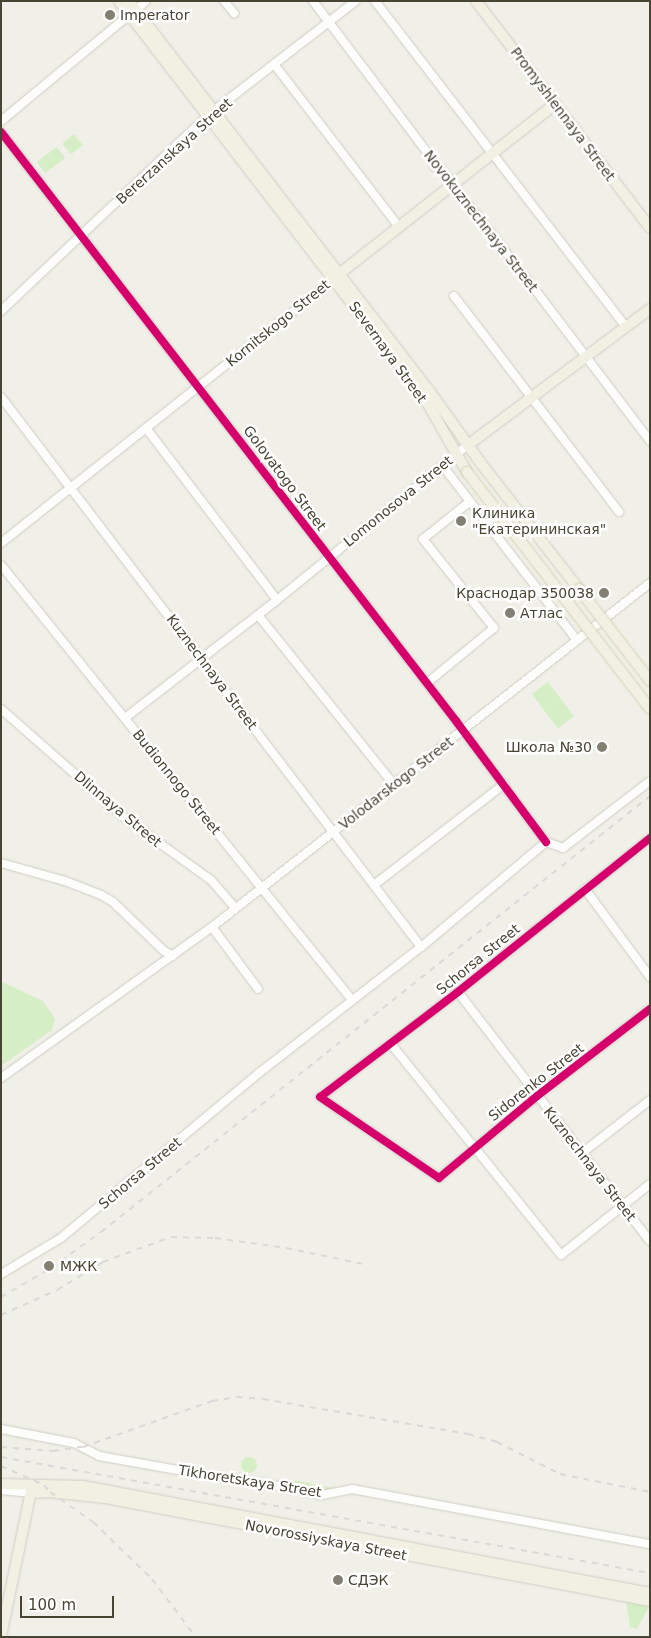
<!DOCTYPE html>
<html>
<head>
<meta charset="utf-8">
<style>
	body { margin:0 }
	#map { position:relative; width:651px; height:1638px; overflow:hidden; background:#f0f0e8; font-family:"DejaVu Sans",sans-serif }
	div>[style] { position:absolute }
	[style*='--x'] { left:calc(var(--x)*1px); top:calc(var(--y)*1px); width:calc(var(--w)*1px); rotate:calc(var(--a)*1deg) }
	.green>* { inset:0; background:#d6eec5; transform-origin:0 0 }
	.round { border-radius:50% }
	.roads { filter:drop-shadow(0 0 1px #cecec6) drop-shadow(0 0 1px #cecec6) }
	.minor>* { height:8px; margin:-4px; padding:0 4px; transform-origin:4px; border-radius:4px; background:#fdfdfc }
	.major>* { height:10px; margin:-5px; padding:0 5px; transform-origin:5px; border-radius:5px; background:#f1f0e3 }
	.rail>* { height:2px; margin-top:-1px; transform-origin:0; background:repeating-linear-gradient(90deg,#d9d9d8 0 6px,transparent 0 12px) }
	.bridges { filter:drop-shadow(0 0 1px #d5d2b3) drop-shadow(0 0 1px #d5d2b3) }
	.major-bridge>* { height:10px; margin:-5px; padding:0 5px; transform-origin:5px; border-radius:5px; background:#f1f0e3 }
	.cycleway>* { height:8px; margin:-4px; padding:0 4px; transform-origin:4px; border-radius:4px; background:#d6006c }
	.dots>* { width:14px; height:14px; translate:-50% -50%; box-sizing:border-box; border:2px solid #fff; border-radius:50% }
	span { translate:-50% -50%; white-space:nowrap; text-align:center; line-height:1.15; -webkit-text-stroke:5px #fff; paint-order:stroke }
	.poi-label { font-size:14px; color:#474434 }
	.left { translate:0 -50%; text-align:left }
	.right { translate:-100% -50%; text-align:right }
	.street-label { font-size:14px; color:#474434 }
	.frame { position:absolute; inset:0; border:2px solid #474434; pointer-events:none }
	.scale { position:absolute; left:20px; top:1596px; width:94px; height:22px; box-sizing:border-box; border:2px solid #474434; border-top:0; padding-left:6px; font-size:15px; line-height:18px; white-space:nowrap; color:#474434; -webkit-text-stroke:4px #fff; paint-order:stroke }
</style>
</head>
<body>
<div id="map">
	<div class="green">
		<div style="left:74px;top:134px;width:14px;height:15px;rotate:51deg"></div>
		<div style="left:57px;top:147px;width:14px;height:25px;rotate:54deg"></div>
		<div style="left:548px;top:682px;width:43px;height:20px;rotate:53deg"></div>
		<div style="clip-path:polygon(2px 982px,43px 1001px,55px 1019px,52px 1030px,1px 1066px)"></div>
		<div class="round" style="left:241px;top:1457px;width:16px;height:16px"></div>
		<div style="clip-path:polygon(294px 1480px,333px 1488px,324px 1492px,308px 1489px,293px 1486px)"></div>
		<div style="clip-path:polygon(626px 1600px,650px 1605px,637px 1629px,630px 1627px)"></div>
	</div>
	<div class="roads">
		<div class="minor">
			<div style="--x:224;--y:1;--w:16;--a:50"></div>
			<div style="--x:313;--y:1;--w:194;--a:53"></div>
			<div style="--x:430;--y:156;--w:12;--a:66"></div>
			<div style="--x:435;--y:167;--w:5;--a:11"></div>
			<div style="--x:440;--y:168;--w:136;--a:51.9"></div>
			<div style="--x:524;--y:275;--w:208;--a:52.8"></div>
			<div style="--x:375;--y:1;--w:411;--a:52.4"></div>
			<div style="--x:136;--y:10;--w:13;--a:-42"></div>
			<div style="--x:274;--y:64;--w:205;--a:52.5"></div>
			<div style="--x:1;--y:121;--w:166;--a:-39.6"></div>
			<div style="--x:1;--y:132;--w:744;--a:52.31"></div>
			<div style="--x:456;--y:721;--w:151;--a:53.4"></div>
			<div style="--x:454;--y:296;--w:272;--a:52.6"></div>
			<div style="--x:1;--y:311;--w:284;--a:-43.4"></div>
			<div style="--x:207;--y:116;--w:188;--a:-37.7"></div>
			<div style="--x:1;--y:397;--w:692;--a:52.63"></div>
			<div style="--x:146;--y:428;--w:216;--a:52.7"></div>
			<div style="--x:442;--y:465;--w:221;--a:52.4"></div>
			<div style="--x:1;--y:543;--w:425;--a:-38.4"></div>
			<div style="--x:1;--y:565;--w:559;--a:51.1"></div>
			<div style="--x:258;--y:615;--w:218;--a:51.3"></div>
			<div style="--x:427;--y:683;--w:87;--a:-39.4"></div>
			<div style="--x:494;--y:628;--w:114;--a:-128.6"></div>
			<div style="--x:423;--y:539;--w:59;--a:-38.8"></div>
			<div style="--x:1;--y:709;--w:167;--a:41.3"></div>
			<div style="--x:126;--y:819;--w:105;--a:35.7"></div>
			<div style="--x:211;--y:880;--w:37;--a:49"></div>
			<div style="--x:125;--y:718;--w:192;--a:-37.8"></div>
			<div style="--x:277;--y:600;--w:246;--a:-39.1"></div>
			<div style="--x:650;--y:838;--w:246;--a:141.3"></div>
			<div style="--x:458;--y:992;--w:173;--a:142.7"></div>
			<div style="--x:320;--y:1097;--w:144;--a:34.2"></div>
			<div style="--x:439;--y:1178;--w:128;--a:-39.9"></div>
			<div style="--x:537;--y:1096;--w:143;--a:-37.6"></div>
			<div style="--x:546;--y:842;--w:18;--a:19"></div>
			<div style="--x:563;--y:848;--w:110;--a:-37.6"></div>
			<div style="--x:1;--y:863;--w:66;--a:15.7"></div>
			<div style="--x:65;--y:881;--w:39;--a:21"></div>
			<div style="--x:101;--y:895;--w:14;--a:30"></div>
			<div style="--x:113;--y:902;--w:71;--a:43.9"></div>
			<div style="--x:164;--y:951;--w:10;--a:29"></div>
			<div style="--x:374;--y:885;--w:165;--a:-37.8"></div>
			<div style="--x:585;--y:889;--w:109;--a:53.5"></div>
			<div style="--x:212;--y:927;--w:77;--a:53.4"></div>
			<div style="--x:458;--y:992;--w:314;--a:52.4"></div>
			<div style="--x:391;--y:1044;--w:271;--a:51.1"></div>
			<div style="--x:561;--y:1255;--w:114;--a:-38.6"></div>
			<div style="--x:1;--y:1078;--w:259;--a:-35.6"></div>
			<div style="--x:212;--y:927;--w:557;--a:-38.15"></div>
			<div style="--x:582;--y:1153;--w:86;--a:-37.9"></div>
			<div style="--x:1;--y:1274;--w:70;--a:-31"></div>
			<div style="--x:61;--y:1238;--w:258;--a:-39.8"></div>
			<div style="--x:259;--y:1073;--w:205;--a:-37.9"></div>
			<div style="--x:421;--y:947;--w:163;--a:-40"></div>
			<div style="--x:1;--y:1429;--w:74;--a:10.9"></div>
			<div style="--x:74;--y:1443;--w:28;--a:27"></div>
			<div style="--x:99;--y:1456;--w:131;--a:10.1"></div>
			<div style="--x:228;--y:1479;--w:30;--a:6"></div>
			<div style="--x:258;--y:1482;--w:65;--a:11.5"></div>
			<div style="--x:322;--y:1495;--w:31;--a:-11"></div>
			<div style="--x:352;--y:1489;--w:303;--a:10.5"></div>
			<div style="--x:1;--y:1490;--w:30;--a:6"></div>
		</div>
		<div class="major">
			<div style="--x:119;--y:1;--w:496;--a:52.4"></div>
			<div style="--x:422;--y:394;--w:90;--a:60"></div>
			<div style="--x:129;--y:1;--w:490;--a:52.4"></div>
			<div style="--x:428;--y:389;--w:90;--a:54.5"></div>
			<div style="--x:480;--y:462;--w:161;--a:52.1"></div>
			<div style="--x:476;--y:1;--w:286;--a:52.5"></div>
			<div style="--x:334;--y:278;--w:281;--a:-38.2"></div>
			<div style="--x:468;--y:445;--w:227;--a:-36.8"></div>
			<div style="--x:1;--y:1484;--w:82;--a:1.4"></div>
			<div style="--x:83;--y:1486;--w:577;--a:10.69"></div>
			<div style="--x:31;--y:1493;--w:19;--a:-3"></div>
			<div style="--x:50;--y:1492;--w:56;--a:6.1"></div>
			<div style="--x:106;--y:1498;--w:554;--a:10.72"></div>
			<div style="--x:1;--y:1636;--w:153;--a:-78.3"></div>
		</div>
	</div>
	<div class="rail">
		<div style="--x:1;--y:1297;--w:58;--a:-30.1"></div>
		<div style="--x:51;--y:1268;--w:62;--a:-35.8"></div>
		<div style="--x:101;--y:1232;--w:701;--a:-38.46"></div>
		<div style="--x:1;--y:1315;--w:61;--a:-24.1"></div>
		<div style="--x:57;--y:1290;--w:54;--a:-31.3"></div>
		<div style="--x:103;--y:1262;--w:72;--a:-20.2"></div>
		<div style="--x:171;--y:1237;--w:44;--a:1.3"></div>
		<div style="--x:215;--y:1238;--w:72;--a:8"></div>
		<div style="--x:286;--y:1248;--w:84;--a:11.7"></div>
		<div style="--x:1;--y:1447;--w:52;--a:4.4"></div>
		<div style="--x:53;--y:1451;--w:30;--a:-8"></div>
		<div style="--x:83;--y:1447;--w:137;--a:-19.6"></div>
		<div style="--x:212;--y:1401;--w:25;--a:-9"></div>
		<div style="--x:237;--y:1397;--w:26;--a:4"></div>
		<div style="--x:263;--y:1399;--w:208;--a:9.7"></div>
		<div style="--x:468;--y:1434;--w:30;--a:15"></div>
		<div style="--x:497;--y:1442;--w:71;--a:26.9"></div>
		<div style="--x:560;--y:1474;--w:92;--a:11.3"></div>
		<div style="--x:1;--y:1457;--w:659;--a:10.13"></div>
		<div style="--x:1;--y:1466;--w:47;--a:23.8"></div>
		<div style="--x:44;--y:1485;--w:9;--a:49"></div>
		<div style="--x:50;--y:1492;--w:52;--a:34.9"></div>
		<div style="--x:93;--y:1522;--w:82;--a:44"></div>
		<div style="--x:152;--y:1579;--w:71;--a:53"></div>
	</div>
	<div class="bridges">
		<div class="major-bridge">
			<div style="--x:467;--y:472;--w:299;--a:52.3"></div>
			<div style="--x:579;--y:589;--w:116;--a:52.3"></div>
		</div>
	</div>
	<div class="cycleway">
		<div style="--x:1;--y:132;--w:744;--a:52.31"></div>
		<div style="--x:456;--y:721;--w:151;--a:53.4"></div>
		<div style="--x:650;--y:838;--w:246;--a:141.3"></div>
		<div style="--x:458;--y:992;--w:173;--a:142.7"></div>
		<div style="--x:320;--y:1097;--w:144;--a:34.2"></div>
		<div style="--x:439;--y:1178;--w:128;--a:-39.9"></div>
		<div style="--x:537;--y:1096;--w:143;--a:-37.6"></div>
	</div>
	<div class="dots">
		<div style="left:110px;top:15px;background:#828073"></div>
		<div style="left:461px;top:521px;background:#828073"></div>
		<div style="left:604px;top:593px;background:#828073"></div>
		<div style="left:510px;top:613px;background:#828073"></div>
		<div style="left:602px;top:747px;background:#828073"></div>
		<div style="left:49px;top:1266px;background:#828073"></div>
		<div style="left:338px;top:1580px;background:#828073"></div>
	</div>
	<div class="poi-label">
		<span class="left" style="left:120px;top:15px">Imperator</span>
		<span class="left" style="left:472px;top:521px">Клиника<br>"Екатерининская"</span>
		<span class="right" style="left:594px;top:593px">Краснодар 350038</span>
		<span class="left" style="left:520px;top:613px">Атлас</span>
		<span class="right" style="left:592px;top:747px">Школа №30</span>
		<span class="left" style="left:60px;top:1266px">МЖК</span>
		<span class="left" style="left:348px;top:1580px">СДЭК</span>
	</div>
	<div class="street-label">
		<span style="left:563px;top:114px;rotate:53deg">Promyshlennaya Street</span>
		<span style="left:174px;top:151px;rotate:-42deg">Bererzanskaya Street</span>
		<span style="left:481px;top:221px;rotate:52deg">Novokuznechnaya Street</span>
		<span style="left:278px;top:323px;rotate:-39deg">Kornitskogo Street</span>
		<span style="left:388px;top:352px;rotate:54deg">Severnaya Street</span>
		<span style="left:285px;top:478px;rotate:53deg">Golovatogo Street</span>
		<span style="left:398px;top:501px;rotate:-39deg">Lomonosova Street</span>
		<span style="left:212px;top:672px;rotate:53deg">Kuznechnaya Street</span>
		<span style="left:177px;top:782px;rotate:51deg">Budionnogo Street</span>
		<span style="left:396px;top:783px;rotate:-38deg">Volodarskogo Street</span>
		<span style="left:118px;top:809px;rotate:40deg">Dlinnaya Street</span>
		<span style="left:478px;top:959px;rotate:-39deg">Schorsa Street</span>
		<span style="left:536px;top:1082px;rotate:-38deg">Sidorenko Street</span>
		<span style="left:590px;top:1164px;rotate:52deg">Kuznechnaya Street</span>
		<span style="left:140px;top:1173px;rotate:-40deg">Schorsa Street</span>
		<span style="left:250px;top:1481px;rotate:9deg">Tikhoretskaya Street</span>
		<span style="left:326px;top:1540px;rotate:11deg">Novorossiyskaya Street</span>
	</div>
	<div class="frame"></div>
	<div class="scale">100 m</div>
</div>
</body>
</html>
